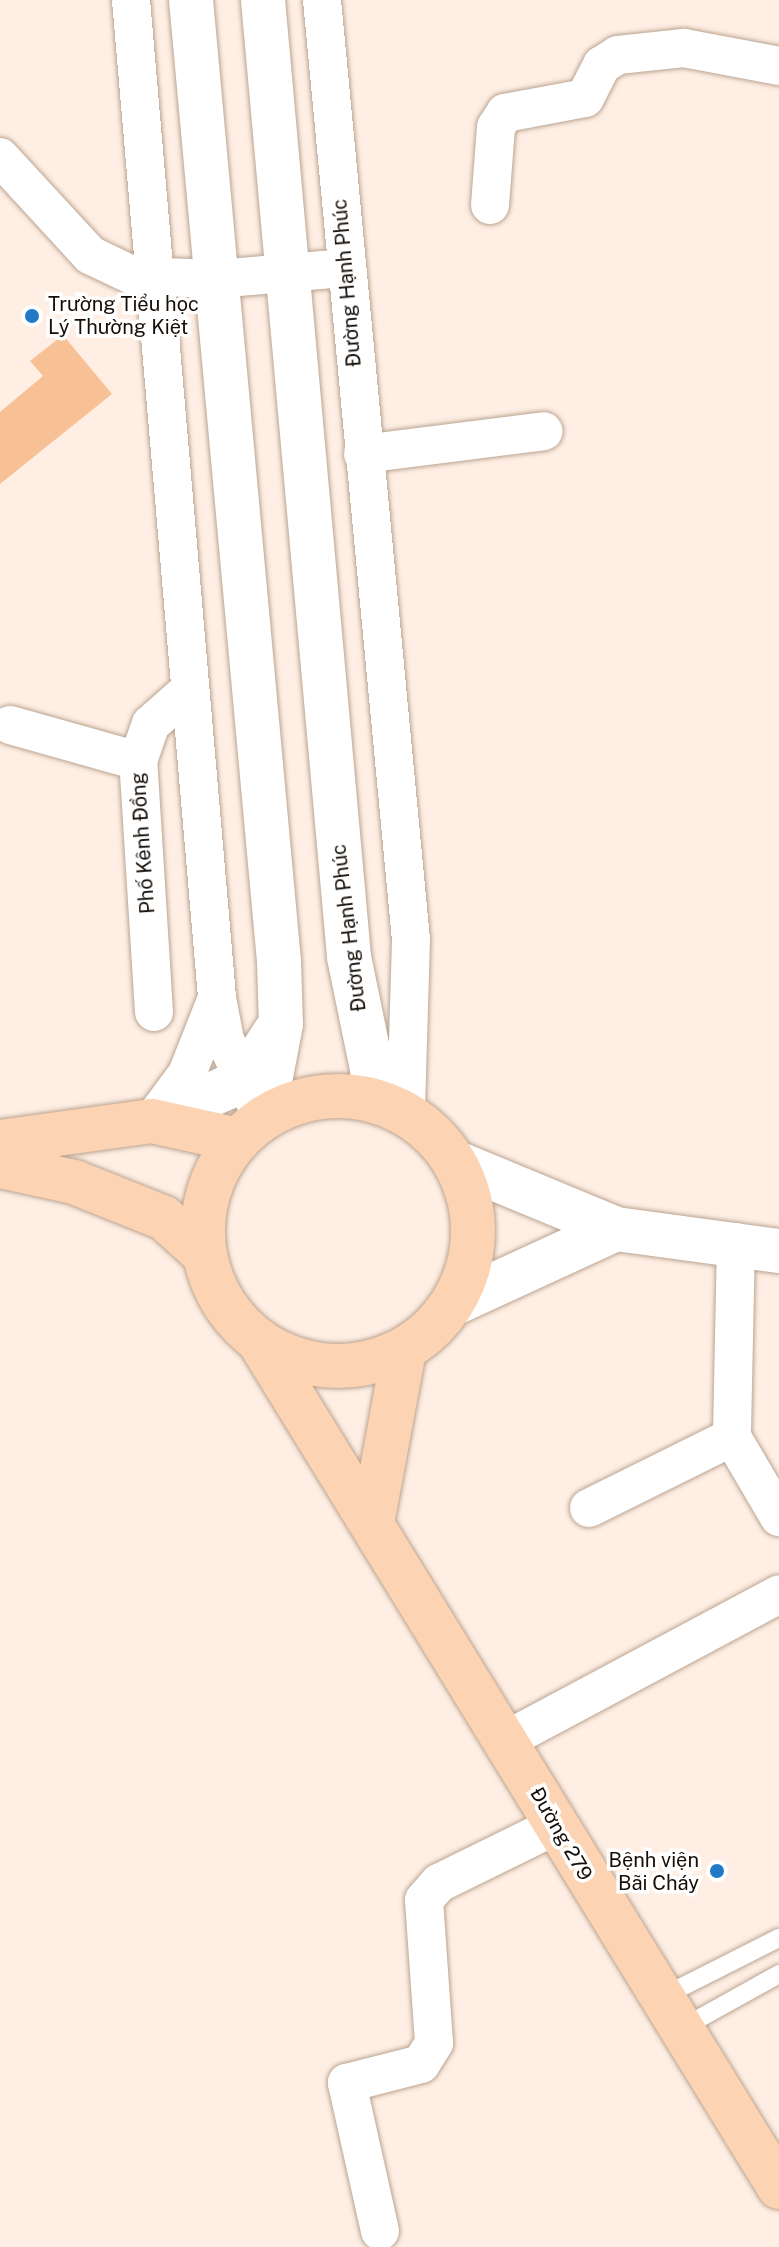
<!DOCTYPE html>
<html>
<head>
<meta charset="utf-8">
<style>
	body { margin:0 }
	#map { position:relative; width:779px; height:2247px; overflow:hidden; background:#feeee3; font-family:"Public Sans",sans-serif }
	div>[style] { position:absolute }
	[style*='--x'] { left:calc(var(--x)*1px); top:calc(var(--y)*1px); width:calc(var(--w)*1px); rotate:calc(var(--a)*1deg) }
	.building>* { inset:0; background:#f8c195 }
	.roads { filter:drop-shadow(0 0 2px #bba491) drop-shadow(0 0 2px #bba491) }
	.service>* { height:18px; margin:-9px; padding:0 9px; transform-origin:9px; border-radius:9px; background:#fff }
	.minor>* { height:38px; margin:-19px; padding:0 19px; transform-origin:19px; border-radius:19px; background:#fff }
	.secondary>* { height:44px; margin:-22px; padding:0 22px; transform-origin:22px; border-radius:22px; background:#fff }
	.primary>* { height:44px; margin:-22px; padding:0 22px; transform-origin:22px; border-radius:22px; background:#fcd4b3 }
	.primary>.ring { margin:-22px; padding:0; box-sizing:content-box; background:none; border:44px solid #fcd4b3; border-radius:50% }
	.dots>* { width:22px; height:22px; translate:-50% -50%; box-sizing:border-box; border:4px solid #fff; border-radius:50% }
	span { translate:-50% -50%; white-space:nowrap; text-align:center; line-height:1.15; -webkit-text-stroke:7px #fff; paint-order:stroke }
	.street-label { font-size:20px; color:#150d07 }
	.poi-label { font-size:20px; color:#150d07 }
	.left { translate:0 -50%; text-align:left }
	.right { translate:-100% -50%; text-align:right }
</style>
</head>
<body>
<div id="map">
	<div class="building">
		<div style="clip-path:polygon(63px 335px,112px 394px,0 484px,0 412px,43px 376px,30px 361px)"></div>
	</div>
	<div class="roads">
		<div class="service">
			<div style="--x:660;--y:1998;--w:133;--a:-26.8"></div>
			<div style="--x:682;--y:2028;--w:111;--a:-29.1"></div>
		</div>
		<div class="minor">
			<div style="--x:131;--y:0;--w:1002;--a:85.07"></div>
			<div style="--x:217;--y:998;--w:43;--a:79.2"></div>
			<div style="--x:225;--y:1040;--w:69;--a:64.2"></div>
			<div style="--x:322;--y:0;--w:944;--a:84.59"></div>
			<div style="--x:411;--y:940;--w:173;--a:91.7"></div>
			<div style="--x:0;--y:157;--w:133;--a:47.4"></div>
			<div style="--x:90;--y:255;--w:49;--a:25.5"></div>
			<div style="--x:134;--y:276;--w:83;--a:2.1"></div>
			<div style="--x:217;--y:279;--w:128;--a:-4.9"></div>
			<div style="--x:490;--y:205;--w:78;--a:-85.6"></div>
			<div style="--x:496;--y:127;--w:17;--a:-57"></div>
			<div style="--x:505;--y:113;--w:81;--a:-10.6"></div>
			<div style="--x:585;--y:98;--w:37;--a:-63"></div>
			<div style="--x:602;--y:65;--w:19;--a:-32"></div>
			<div style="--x:618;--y:55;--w:66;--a:-6.1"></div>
			<div style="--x:684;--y:48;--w:97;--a:10.7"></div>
			<div style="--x:363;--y:454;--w:182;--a:-7.2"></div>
			<div style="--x:10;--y:725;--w:133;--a:15.7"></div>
			<div style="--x:154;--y:1012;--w:252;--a:-93.6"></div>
			<div style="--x:138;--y:761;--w:39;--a:-71"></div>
			<div style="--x:151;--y:724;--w:48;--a:-41.6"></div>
			<div style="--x:152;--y:1121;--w:59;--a:-53.3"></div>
			<div style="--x:187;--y:1074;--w:82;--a:-68.5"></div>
			<div style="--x:736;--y:1242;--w:195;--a:91.2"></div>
			<div style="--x:732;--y:1437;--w:93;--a:59.6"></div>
			<div style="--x:589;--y:1508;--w:160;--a:-26.4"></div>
			<div style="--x:508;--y:1739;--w:307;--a:-28.1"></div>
			<div style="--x:380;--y:2231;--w:152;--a:-102.6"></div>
			<div style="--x:347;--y:2083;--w:76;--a:-14.4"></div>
			<div style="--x:421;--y:2064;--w:25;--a:-58"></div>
			<div style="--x:434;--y:2043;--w:143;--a:-94"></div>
			<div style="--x:424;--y:1900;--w:23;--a:-49"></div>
			<div style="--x:439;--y:1883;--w:129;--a:-26.2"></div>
		</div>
		<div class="secondary">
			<div style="--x:191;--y:0;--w:966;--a:84.77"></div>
			<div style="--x:279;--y:962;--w:62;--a:88.2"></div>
			<div style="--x:281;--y:1024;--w:96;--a:100.8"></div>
			<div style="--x:263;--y:0;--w:961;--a:84.86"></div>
			<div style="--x:349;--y:957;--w:114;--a:78.4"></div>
			<div style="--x:372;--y:1069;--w:56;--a:52.3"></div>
			<div style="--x:152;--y:1121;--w:101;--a:-24"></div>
			<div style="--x:244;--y:1080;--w:57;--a:-57.1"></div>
			<div style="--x:457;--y:1163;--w:172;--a:22.5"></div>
			<div style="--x:616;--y:1229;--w:164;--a:7.7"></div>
			<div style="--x:455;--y:1303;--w:177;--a:-24.7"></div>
		</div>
		<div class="primary">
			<div class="ring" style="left:203px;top:1096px;width:226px;height:226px"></div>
			<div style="--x:0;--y:1142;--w:153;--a:-7.9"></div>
			<div style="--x:152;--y:1121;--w:88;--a:12.5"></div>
			<div style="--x:0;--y:1166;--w:76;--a:12.2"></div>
			<div style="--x:74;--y:1182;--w:97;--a:21.8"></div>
			<div style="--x:164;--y:1218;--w:54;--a:42"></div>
			<div style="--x:259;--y:1341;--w:993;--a:58.42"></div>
			<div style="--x:373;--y:1518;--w:171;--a:-79.5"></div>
		</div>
	</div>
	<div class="dots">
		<div style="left:32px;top:316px;background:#227ac7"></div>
		<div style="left:717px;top:1871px;background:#227ac7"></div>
	</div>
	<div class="street-label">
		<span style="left:347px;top:283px;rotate:-95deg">Đường Hạnh Phúc</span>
		<span style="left:143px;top:843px;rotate:-94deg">Phố Kênh Đồng</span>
		<span style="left:349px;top:928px;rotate:-97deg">Đường Hạnh Phúc</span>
		<span style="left:561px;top:1834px;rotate:60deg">Đường 279</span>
	</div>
	<div class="poi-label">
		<span class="left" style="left:48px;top:316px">Trường Tiểu học<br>Lý Thường Kiệt</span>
		<span class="right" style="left:699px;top:1872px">Bệnh viện<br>Bãi Cháy</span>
	</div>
</div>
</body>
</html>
